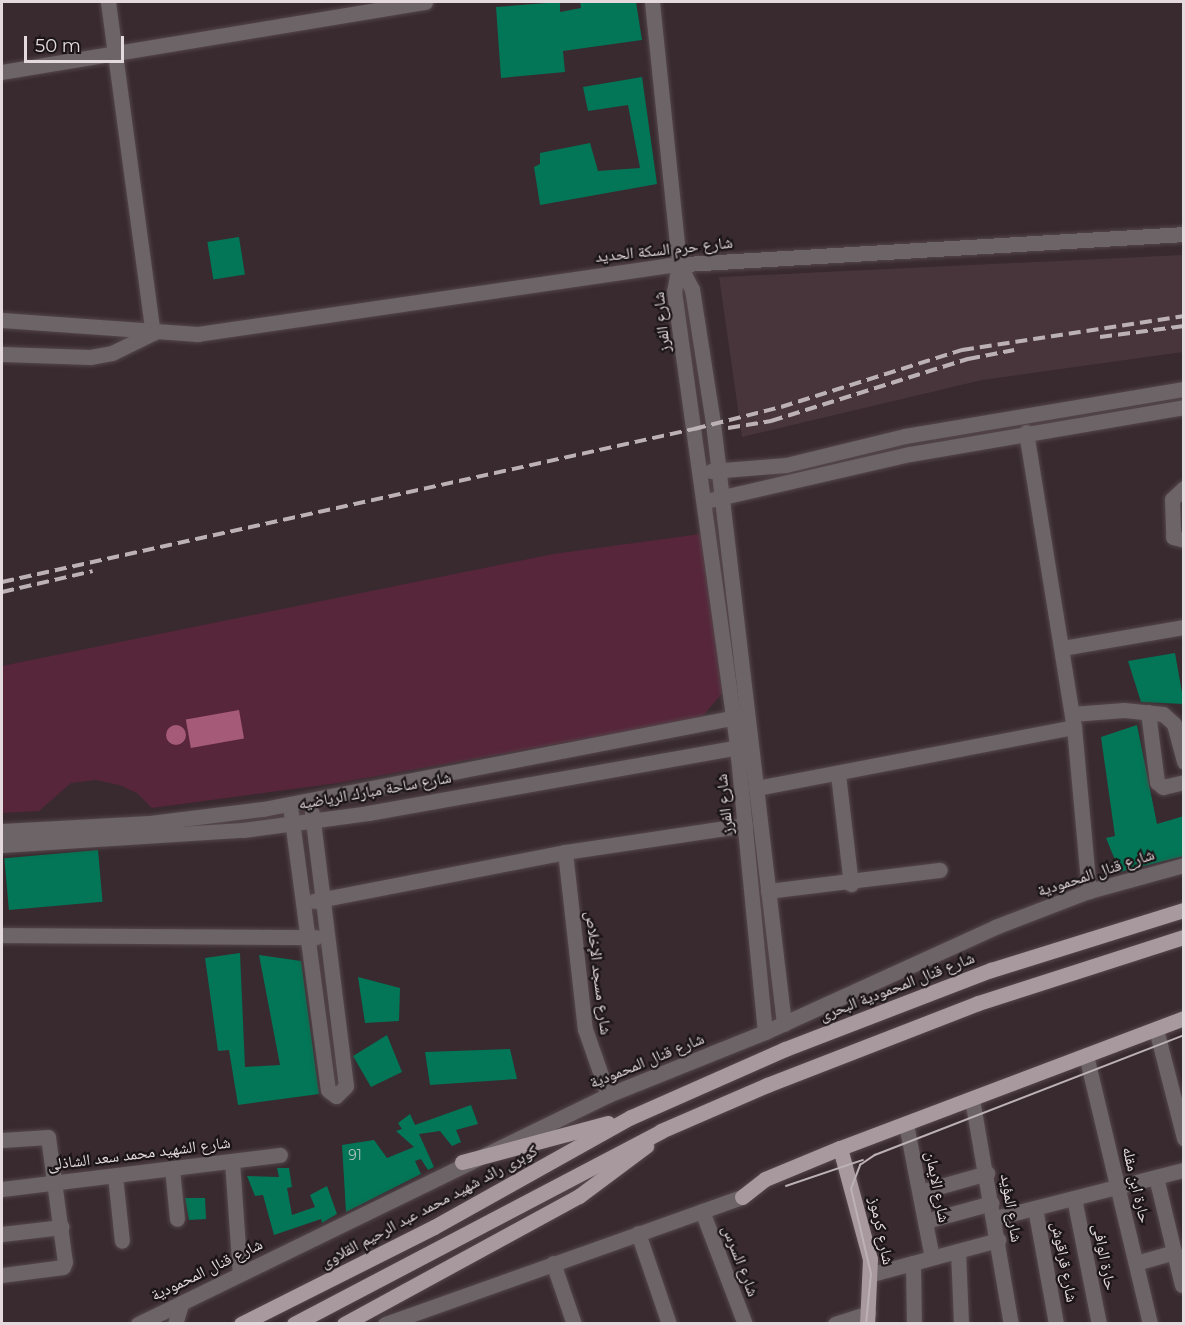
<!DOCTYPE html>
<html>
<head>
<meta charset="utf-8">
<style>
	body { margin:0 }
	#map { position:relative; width:1185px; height:1325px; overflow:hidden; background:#382a2f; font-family:Montserrat,"Noto Naskh Arabic",sans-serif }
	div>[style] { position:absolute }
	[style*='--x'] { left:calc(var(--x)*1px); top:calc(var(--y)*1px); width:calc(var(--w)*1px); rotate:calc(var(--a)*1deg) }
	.built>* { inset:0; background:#48353c }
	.green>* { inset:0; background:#57263a }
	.water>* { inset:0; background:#a55a77; transform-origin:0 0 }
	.round { border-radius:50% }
	.building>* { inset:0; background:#027656; transform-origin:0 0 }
	.roads { filter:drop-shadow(0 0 2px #54464b) drop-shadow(0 0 2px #54464b) }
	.minor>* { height:15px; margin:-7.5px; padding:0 7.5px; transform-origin:7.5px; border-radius:7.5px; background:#6c6467 }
	.major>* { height:15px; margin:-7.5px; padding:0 7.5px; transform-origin:7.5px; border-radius:7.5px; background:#a8999e }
	.tram>* { height:1.5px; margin:-0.75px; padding:0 0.75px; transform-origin:0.75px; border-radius:0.75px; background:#bcb1b5 }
	.rail>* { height:4px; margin-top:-2px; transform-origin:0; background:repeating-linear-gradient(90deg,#bcb1b5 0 12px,transparent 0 18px) }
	span { translate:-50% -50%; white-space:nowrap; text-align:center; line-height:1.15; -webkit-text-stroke:4.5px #1b1517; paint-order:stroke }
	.number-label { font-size:14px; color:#acc1bb }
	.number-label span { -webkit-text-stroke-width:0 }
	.street-label { font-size:16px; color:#e4dadd }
	.frame { position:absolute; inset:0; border:3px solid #e4dadd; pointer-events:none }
	.scale { position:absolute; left:24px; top:36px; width:100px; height:27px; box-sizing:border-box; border:3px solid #e4dadd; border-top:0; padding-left:8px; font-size:18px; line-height:21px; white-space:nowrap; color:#e4dadd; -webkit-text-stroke:4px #1b1517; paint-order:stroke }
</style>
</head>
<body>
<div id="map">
	<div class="built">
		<div style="clip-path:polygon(1183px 255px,1183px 352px,982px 380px,742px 437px,719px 277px)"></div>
	</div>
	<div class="green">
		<div style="clip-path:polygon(708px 533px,716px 536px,731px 683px,701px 718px,338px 783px,152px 808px,137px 793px,119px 785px,96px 780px,71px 783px,39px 811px,2px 813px,2px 666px,553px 554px)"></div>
	</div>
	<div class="water">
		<div style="left:239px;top:710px;width:29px;height:54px;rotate:80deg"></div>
		<div class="round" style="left:166px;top:725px;width:20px;height:20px"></div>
	</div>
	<div class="building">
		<div style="clip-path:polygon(560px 2px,560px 12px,581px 8px,580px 2px,636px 2px,642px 40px,563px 51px,565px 72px,501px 78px,496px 7px)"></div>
		<div style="clip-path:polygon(642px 77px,657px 184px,540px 205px,534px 167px,540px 164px,540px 153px,590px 143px,598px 171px,640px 168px,628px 105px,588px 111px,583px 87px)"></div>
		<div style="left:239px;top:237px;width:38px;height:32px;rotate:81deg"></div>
		<div style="clip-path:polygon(1175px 653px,1184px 704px,1141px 702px,1128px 661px)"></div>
		<div style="clip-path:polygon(1137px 725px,1157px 824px,1184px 816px,1184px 856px,1120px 872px,1106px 838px,1115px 836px,1101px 737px)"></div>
		<div style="left:98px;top:850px;width:52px;height:94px;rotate:85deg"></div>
		<div style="clip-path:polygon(240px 953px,245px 1067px,280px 1065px,259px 955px,301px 961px,319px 1094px,238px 1105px,229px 1050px,218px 1051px,205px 958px)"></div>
		<div style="clip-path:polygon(358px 977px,400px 988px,399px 1021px,365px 1023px)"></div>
		<div style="clip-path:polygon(387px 1035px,402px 1072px,371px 1087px,353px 1056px)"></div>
		<div style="clip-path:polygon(510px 1049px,517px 1079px,430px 1085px,425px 1052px)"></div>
		<div style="clip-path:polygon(471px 1105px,478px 1124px,456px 1130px,461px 1142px,452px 1146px,440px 1131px,419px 1134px,434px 1167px,428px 1170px,421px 1159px,415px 1161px,421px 1174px,346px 1212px,342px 1145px,374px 1140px,387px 1158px,414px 1147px,396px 1131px,402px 1129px,398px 1123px,410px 1114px,415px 1125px)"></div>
		<div style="clip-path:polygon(277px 1168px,289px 1168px,292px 1187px,287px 1188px,292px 1215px,315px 1207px,310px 1195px,327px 1186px,337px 1214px,322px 1223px,321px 1219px,274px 1235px,263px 1195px,255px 1196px,247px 1176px,279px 1177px)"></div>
		<div style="clip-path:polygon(185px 1198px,205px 1198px,206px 1219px,189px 1220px)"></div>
	</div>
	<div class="roads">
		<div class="minor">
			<div style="--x:108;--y:2;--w:334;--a:82.3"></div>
			<div style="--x:652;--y:2;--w:263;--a:84.1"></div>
			<div style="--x:679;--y:264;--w:27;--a:100"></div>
			<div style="--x:674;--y:291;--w:460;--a:82.1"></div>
			<div style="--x:737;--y:747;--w:286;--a:84.4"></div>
			<div style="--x:2;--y:72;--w:429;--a:-9.4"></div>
			<div style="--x:679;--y:264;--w:28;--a:63"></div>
			<div style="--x:692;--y:289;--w:136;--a:81.1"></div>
			<div style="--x:713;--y:423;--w:605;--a:83.26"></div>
			<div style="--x:2;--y:320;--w:196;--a:4.1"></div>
			<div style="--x:197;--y:334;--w:477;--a:-8.3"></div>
			<div style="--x:669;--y:265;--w:516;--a:-3.44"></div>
			<div style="--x:2;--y:354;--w:88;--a:2"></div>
			<div style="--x:90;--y:357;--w:22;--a:-10"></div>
			<div style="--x:112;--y:353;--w:46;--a:-26"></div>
			<div style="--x:1026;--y:432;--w:299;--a:80.8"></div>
			<div style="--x:1074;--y:727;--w:165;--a:84.8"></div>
			<div style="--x:711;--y:471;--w:75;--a:-4.6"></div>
			<div style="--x:786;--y:465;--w:122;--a:-13.7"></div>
			<div style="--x:905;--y:436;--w:283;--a:-9.6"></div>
			<div style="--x:1184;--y:488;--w:16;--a:137"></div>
			<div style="--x:1172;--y:499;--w:38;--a:88"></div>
			<div style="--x:1173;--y:537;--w:11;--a:15"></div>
			<div style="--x:710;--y:500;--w:205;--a:-13"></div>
			<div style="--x:910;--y:454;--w:278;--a:-9.7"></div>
			<div style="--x:1062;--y:648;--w:124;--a:-9.8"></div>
			<div style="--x:1148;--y:712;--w:71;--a:82.7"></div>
			<div style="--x:1157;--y:782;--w:8;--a:40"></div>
			<div style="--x:1163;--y:787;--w:22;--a:-13"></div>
			<div style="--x:1072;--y:714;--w:52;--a:-4.4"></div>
			<div style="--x:1124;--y:710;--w:39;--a:6"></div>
			<div style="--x:1163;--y:714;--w:15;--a:42"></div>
			<div style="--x:1174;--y:724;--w:39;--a:75"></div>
			<div style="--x:838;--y:774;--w:111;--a:83.3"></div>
			<div style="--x:757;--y:788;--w:323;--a:-10.9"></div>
			<div style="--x:291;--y:813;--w:279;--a:82.4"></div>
			<div style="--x:328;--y:1090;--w:10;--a:37"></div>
			<div style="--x:336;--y:1096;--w:14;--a:-45"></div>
			<div style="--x:346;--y:1086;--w:275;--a:-97.1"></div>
			<div style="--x:2;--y:831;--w:148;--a:-3.1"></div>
			<div style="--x:150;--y:823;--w:114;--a:-7.1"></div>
			<div style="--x:263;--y:809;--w:488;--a:-11"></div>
			<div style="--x:2;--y:845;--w:241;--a:-3.6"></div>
			<div style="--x:243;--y:830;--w:126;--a:-7.7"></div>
			<div style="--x:368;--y:813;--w:382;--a:-10.1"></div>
			<div style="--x:565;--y:852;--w:178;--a:83.6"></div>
			<div style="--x:585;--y:1029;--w:70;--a:70.8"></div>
			<div style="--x:768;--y:891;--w:173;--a:-7"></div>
			<div style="--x:314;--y:901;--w:256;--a:-11"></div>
			<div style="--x:565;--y:852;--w:182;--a:-8.5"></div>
			<div style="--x:2;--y:935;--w:314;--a:0.4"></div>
			<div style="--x:1156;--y:1029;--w:113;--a:75.6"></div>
			<div style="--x:1086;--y:1055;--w:277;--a:76.6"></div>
			<div style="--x:972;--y:1099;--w:228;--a:80.2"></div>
			<div style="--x:906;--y:1124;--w:136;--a:79"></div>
			<div style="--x:2;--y:1140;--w:46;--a:-3.7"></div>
			<div style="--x:48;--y:1137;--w:126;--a:82.3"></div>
			<div style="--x:65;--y:1262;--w:5;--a:112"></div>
			<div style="--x:63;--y:1267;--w:62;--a:172.5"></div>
			<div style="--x:232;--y:1161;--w:113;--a:86"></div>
			<div style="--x:172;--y:1168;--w:51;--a:84.4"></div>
			<div style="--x:115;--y:1176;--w:65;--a:83.9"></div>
			<div style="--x:1156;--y:1177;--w:111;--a:76.5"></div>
			<div style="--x:2;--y:1189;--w:280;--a:-7"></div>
			<div style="--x:920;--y:1192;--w:70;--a:-15.8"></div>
			<div style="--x:1074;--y:1198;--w:128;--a:78.8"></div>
			<div style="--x:1035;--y:1208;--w:118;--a:79.7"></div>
			<div style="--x:702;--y:1211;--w:121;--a:69.2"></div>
			<div style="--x:995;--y:1218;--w:195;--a:-14.3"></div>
			<div style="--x:926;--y:1221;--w:68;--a:-15.3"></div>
			<div style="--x:638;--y:1233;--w:96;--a:71.2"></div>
			<div style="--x:2;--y:1234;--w:60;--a:-6.7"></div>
			<div style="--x:958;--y:1251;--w:73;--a:87.6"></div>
			<div style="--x:553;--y:1263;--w:65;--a:71"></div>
			<div style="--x:913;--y:1263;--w:61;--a:89.1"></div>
			<div style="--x:1136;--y:1263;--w:40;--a:-16"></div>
			<div style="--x:872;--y:1274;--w:131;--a:-15.1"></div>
			<div style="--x:138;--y:1324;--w:523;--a:-25.98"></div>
			<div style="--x:608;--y:1095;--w:169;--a:-21.9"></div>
			<div style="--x:765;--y:1032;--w:253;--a:-24.5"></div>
			<div style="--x:995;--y:927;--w:101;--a:-21"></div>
			<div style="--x:1089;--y:891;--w:98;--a:-15.3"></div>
			<div style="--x:175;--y:1324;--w:21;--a:-73"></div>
			<div style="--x:385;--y:1324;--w:379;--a:-19.6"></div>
			<div style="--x:835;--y:1324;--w:35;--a:-18"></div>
		</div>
		<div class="major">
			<div style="--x:840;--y:1148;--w:115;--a:74.9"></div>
			<div style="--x:870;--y:1259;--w:65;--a:92.6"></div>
			<div style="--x:462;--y:1162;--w:151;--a:-15"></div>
			<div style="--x:742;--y:1197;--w:29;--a:-38"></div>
			<div style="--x:765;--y:1179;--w:81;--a:-22.5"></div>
			<div style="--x:840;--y:1148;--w:368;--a:-20.7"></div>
			<div style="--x:241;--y:1324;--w:216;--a:-26.7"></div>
			<div style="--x:434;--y:1227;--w:226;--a:-29.2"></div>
			<div style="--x:631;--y:1117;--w:168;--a:-23.8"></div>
			<div style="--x:785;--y:1049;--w:221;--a:-21"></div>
			<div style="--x:991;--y:970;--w:202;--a:-17.3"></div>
			<div style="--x:294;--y:1324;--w:415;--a:-27.7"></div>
			<div style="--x:661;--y:1131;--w:116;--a:-23.5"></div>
			<div style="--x:767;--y:1085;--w:226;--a:-21.2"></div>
			<div style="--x:978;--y:1003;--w:216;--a:-17.8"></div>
			<div style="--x:344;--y:1324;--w:268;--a:-28.6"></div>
			<div style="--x:579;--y:1196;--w:84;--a:-36.7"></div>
		</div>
	</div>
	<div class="tram">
		<div style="--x:786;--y:1186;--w:81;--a:-18.7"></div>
		<div style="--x:866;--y:1324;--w:50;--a:-84.3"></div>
		<div style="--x:871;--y:1274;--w:87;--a:-103.2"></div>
		<div style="--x:851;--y:1189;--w:26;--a:-69"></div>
		<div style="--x:860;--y:1165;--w:18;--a:-34"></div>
		<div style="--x:875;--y:1155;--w:331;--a:-21.2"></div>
	</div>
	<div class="rail">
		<div style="--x:1100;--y:337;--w:85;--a:-7.5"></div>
		<div style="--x:728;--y:428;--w:44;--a:-9.2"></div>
		<div style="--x:771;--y:421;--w:207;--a:-17.5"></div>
		<div style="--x:968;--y:359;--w:47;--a:-11.1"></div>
		<div style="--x:2;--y:582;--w:709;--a:-12.47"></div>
		<div style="--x:694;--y:429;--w:90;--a:-14.2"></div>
		<div style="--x:781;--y:407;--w:190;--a:-17.5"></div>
		<div style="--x:962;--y:350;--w:225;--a:-8.7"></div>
		<div style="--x:2;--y:592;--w:93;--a:-13"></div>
	</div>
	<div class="number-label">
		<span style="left:355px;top:1155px">91</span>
	</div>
	<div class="street-label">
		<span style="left:664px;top:250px;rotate:-6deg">شارع حرم السكة الحديد</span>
		<span style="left:662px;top:322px;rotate:-96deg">شارع الفرز</span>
		<span style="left:375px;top:791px;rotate:-10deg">شارع ساحة مبارك الرياضيه</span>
		<span style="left:725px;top:804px;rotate:-96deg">شارع الفرز</span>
		<span style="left:1096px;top:873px;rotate:-18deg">شارع قنال المحمودية</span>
		<span style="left:598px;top:973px;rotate:83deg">شارع مسجد الإخلاص</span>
		<span style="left:897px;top:987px;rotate:-21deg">شارع قنال المحمودية البحرى</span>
		<span style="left:647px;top:1061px;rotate:-22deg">شارع قنال المحمودية</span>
		<span style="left:139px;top:1154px;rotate:-7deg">شارع الشهيد محمد سعد الشاذلى</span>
		<span style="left:1136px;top:1185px;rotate:77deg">حارة ابن مقله</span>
		<span style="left:937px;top:1187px;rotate:79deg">شارع الايمان</span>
		<span style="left:429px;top:1207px;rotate:-28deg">كوبرى رائد شهيد محمد عبد الرحيم القلاوى</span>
		<span style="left:1011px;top:1208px;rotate:81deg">شارع المؤيد</span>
		<span style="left:881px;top:1231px;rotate:78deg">شارع كرموز</span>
		<span style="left:1104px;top:1257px;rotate:79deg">حارة الوافى</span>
		<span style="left:740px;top:1261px;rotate:69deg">شارع السرس</span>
		<span style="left:1064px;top:1262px;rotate:79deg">شارع قراقوش</span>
		<span style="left:207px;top:1270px;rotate:-26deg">شارع قنال المحمودية</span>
	</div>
	<div class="frame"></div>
	<div class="scale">50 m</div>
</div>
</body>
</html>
